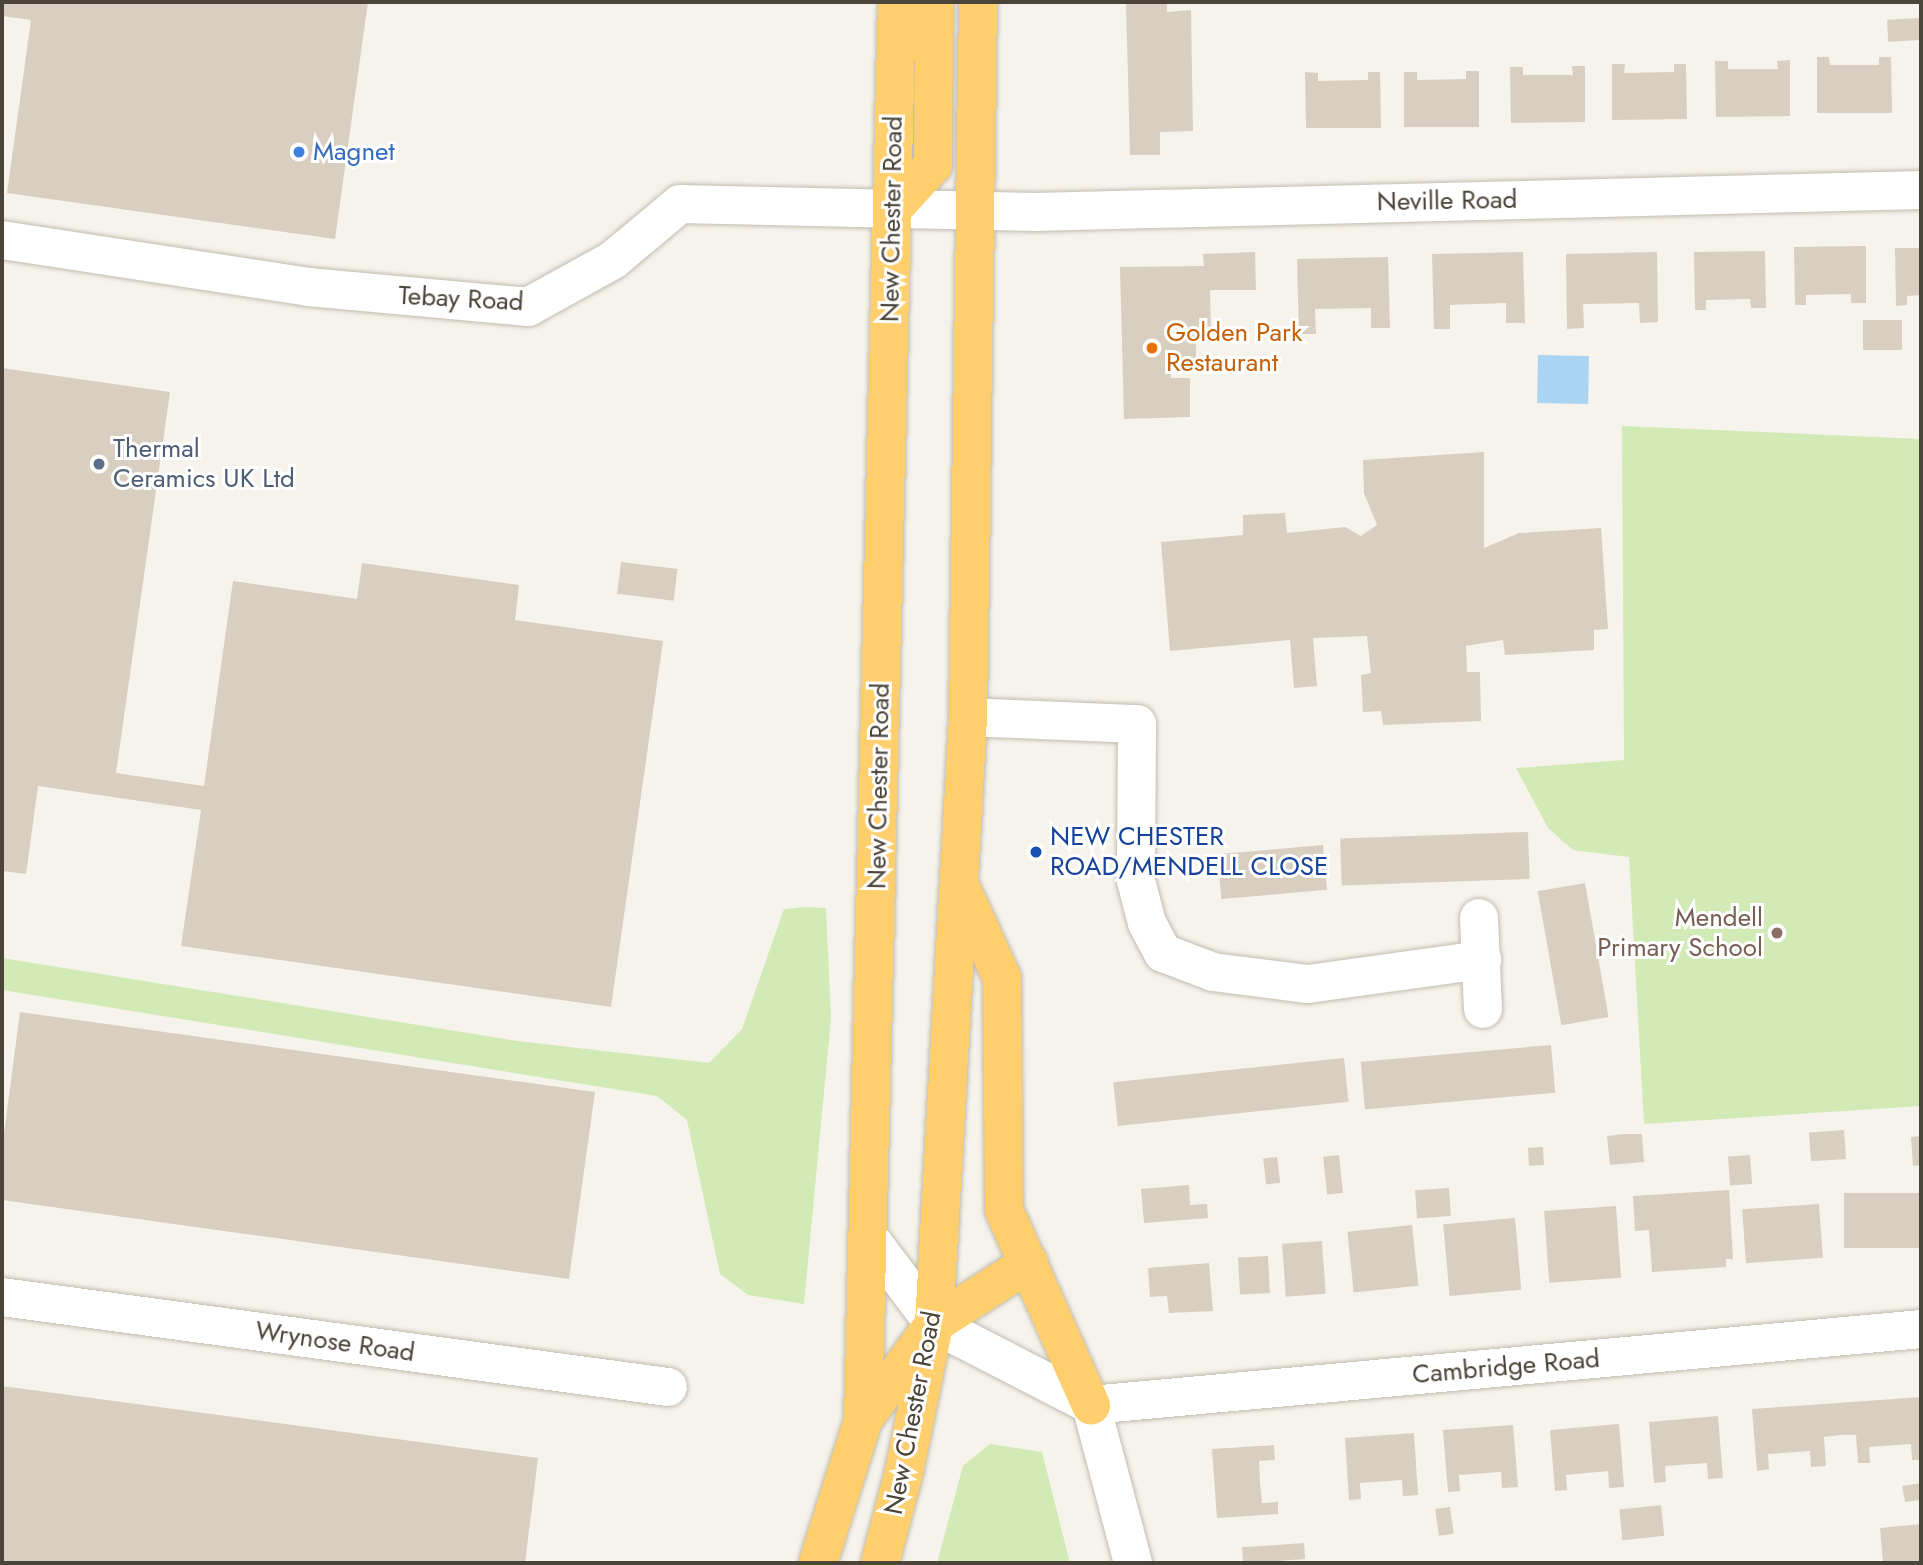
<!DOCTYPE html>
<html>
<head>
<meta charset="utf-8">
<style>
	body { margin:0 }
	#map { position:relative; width:1923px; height:1565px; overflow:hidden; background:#f6f3ec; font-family:Jost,sans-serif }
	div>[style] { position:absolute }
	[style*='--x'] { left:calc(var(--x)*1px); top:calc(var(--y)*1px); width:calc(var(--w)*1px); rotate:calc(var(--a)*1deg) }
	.green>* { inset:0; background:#d2eab5 }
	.water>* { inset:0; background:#a9d4f2; transform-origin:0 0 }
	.building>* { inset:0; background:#d8cfc1; transform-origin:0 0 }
	.roads { filter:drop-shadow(0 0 2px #c2bbae) drop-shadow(0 0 2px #c2bbae) }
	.minor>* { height:38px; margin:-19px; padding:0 19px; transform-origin:19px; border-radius:19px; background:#fff }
	.highway>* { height:38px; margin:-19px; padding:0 19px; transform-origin:19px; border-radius:19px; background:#ffcf6e }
	.dots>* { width:19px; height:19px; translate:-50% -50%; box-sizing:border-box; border:4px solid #fff; border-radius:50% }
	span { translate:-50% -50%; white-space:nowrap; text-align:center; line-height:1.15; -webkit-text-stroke:6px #fff; paint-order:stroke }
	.shop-label { font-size:26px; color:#366cbe }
	.left { translate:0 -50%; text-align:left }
	.street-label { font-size:26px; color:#4b4439 }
	.food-label { font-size:26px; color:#c56008 }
	.service-label { font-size:26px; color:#4e5e75 }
	.transit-label { font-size:26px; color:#164399 }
	.education-label { font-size:26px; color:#785e54 }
	.right { translate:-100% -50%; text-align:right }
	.frame { position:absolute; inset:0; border:4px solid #4b4439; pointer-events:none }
</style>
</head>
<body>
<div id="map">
	<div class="green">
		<div style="clip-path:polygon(1622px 426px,1921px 439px,1921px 1106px,1644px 1124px,1629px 857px,1573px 850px,1548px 828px,1516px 768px,1624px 760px)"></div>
		<div style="clip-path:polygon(805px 907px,826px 908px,831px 1018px,804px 1304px,748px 1295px,720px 1274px,687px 1120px,657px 1096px,2px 990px,2px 958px,517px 1041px,709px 1063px,742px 1029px,784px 909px)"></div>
		<div style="clip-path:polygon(990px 1444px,1042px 1452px,1070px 1563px,937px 1563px,963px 1466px)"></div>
	</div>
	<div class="water">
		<div style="left:1538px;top:355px;width:51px;height:48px;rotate:1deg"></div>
	</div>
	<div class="building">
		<div style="clip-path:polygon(2px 2px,368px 2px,335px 239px,7px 193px,31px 20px,2px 16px)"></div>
		<div style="clip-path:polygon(1126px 2px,1167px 2px,1167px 12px,1191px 10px,1193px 131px,1160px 132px,1160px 155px,1130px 155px)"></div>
		<div style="left:1920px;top:18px;width:22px;height:33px;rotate:87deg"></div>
		<div style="clip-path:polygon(1817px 57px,1829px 57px,1830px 65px,1879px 65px,1879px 57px,1891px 57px,1892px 113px,1817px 113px)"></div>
		<div style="clip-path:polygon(1790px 60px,1790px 116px,1716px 117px,1715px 61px,1728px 61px,1728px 69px,1778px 69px,1777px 61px)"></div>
		<div style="clip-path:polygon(1612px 64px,1625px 64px,1624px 73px,1674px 72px,1674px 64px,1686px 64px,1687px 119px,1612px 120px)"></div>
		<div style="clip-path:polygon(1572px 66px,1585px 66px,1585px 122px,1511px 123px,1510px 67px,1523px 67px,1523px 75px,1573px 75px)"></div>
		<div style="clip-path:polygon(1466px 71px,1479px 71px,1479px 127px,1404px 127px,1404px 72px,1417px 72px,1417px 80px,1466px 79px)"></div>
		<div style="clip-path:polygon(1305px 72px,1318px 73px,1318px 81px,1368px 80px,1368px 72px,1380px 72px,1381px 128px,1306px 128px)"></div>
		<div style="clip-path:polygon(1866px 246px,1866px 303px,1851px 303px,1851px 294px,1806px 295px,1806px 305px,1795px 305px,1794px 247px)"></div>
		<div style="clip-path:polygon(1895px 248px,1921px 248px,1921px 295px,1907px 296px,1907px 305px,1896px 306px)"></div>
		<div style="clip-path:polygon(1765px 251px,1766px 308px,1751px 308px,1750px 299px,1706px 300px,1706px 310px,1695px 310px,1694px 252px)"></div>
		<div style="clip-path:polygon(1255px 252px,1256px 290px,1210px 290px,1211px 328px,1196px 328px,1196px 361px,1171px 362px,1171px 378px,1190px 378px,1190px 417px,1124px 419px,1120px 267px,1204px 266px,1203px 254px)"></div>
		<div style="clip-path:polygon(1523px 252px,1525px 323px,1506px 323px,1506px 303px,1450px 305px,1450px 329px,1434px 329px,1432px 254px)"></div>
		<div style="clip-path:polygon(1657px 252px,1658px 322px,1640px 323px,1639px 303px,1583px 304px,1584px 328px,1567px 329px,1566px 254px)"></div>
		<div style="clip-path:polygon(1388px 257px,1390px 328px,1371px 328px,1371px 308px,1315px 309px,1316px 334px,1299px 334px,1297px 259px)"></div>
		<div style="left:1863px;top:320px;width:39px;height:30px"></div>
		<div style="clip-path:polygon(2px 368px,170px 392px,116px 773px,204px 786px,233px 581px,357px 599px,362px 563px,519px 585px,515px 620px,663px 641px,611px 1007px,181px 946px,201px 810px,38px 786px,26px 874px,2px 871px)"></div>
		<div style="clip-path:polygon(1484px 452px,1484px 548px,1519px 533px,1601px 528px,1608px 629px,1594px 630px,1594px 650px,1505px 655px,1503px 640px,1466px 646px,1467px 672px,1480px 672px,1481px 721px,1383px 725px,1381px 711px,1363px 712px,1361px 675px,1371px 673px,1367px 636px,1313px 638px,1317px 686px,1294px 688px,1290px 640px,1170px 651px,1161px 542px,1243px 535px,1243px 515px,1285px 513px,1287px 533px,1345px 527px,1361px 536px,1377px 525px,1364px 493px,1363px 460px)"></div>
		<div style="left:621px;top:562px;width:57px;height:32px;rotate:7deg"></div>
		<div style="left:1528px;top:832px;width:47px;height:188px;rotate:88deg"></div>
		<div style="left:1323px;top:845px;width:45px;height:106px;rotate:85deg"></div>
		<div style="left:1585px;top:883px;width:136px;height:48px;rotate:80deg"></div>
		<div style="clip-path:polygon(20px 1012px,595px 1092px,569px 1279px,2px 1200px,2px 1149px)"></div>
		<div style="left:1551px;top:1045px;width:48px;height:191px;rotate:85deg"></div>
		<div style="left:1344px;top:1058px;width:44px;height:232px;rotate:84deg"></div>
		<div style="left:1844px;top:1130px;width:29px;height:35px;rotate:86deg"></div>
		<div style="clip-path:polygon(1625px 1134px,1642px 1134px,1644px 1162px,1610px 1165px,1607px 1136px)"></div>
		<div style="clip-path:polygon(1921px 1136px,1921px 1165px,1913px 1166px,1911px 1137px)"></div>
		<div style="left:1543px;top:1147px;width:18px;height:15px;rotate:87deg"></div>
		<div style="left:1339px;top:1155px;width:38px;height:16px;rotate:84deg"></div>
		<div style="left:1750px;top:1155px;width:29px;height:22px;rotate:86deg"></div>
		<div style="left:1277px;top:1157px;width:26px;height:14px;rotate:83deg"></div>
		<div style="clip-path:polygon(1189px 1185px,1190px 1205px,1207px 1204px,1208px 1218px,1144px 1223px,1141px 1189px)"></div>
		<div style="left:1449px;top:1188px;width:28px;height:34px;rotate:86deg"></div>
		<div style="clip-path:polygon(1729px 1190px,1733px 1259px,1726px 1259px,1726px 1267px,1652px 1272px,1649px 1230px,1635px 1231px,1633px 1196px)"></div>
		<div style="left:1921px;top:1193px;width:55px;height:77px;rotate:90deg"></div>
		<div style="left:1819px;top:1204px;width:54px;height:77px;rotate:86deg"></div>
		<div style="left:1616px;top:1206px;width:72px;height:72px;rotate:86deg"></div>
		<div style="left:1515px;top:1218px;width:72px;height:72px;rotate:85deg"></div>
		<div style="left:1412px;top:1225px;width:61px;height:65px;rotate:84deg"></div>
		<div style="left:1322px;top:1241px;width:53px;height:40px;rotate:86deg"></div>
		<div style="left:1268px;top:1256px;width:37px;height:30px;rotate:87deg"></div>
		<div style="clip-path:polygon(1209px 1263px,1213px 1311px,1169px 1313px,1167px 1296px,1150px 1297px,1148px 1268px)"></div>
		<div style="clip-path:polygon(2px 1386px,538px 1458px,525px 1563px,2px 1563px)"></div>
		<div style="clip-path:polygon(1921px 1397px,1921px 1460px,1912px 1460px,1911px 1444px,1869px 1447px,1870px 1463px,1858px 1463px,1856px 1435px,1840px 1435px,1824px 1437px,1826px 1466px,1811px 1467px,1810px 1451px,1768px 1454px,1769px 1469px,1757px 1471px,1752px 1409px)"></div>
		<div style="clip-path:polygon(1718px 1416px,1723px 1478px,1708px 1479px,1707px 1463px,1665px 1466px,1666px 1482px,1654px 1483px,1649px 1422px)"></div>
		<div style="clip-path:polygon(1619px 1424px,1624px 1487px,1609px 1488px,1608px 1471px,1566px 1475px,1567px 1490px,1555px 1491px,1550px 1430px)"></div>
		<div style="clip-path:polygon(1513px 1425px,1518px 1487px,1502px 1488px,1501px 1472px,1459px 1475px,1460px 1491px,1448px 1492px,1443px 1430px)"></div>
		<div style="clip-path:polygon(1414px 1433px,1418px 1495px,1403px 1496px,1402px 1480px,1360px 1483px,1361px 1499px,1349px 1500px,1345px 1438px)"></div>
		<div style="clip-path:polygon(1274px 1445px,1275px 1460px,1259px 1461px,1260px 1482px,1262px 1503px,1278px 1502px,1278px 1514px,1217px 1518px,1212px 1449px)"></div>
		<div style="clip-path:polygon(1921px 1483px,1921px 1500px,1905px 1502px,1902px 1486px)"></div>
		<div style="left:1661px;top:1505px;width:31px;height:42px;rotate:84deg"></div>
		<div style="left:1450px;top:1507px;width:27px;height:15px;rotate:82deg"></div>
		<div style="clip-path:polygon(1921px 1524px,1921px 1563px,1883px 1563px,1880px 1528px)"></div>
		<div style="left:1304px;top:1543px;width:16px;height:62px;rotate:86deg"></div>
	</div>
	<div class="roads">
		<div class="minor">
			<div style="--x:2;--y:240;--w:310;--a:8.7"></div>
			<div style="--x:308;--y:287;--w:221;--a:5.2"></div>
			<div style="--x:528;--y:307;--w:97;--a:-28.9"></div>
			<div style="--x:613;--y:260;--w:87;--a:-39.9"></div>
			<div style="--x:680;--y:204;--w:355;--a:1.3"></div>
			<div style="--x:1035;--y:212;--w:886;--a:-1.42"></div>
			<div style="--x:968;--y:717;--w:169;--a:2.4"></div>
			<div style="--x:1137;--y:724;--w:157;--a:90.4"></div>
			<div style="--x:1136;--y:881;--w:43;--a:75.3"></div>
			<div style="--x:1147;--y:923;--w:34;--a:62"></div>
			<div style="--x:1163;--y:953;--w:53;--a:20.8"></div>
			<div style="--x:1213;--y:972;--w:96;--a:7.2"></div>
			<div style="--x:1308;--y:984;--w:176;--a:-7.9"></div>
			<div style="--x:1479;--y:918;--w:91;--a:87.5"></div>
			<div style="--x:868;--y:1236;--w:110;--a:53.1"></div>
			<div style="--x:934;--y:1324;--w:177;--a:27.3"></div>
			<div style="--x:1091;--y:1405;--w:163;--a:75.1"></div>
			<div style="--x:2;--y:1297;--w:672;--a:7.7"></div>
			<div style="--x:1091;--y:1405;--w:833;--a:-5.23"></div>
		</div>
		<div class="highway">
			<div style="--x:892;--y:210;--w:61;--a:-47.7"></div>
			<div style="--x:933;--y:165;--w:163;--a:-89.6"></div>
			<div style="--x:961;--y:888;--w:99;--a:65.5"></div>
			<div style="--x:1002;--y:978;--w:232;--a:89.5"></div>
			<div style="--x:1004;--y:1210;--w:214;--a:66"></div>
			<div style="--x:863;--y:1420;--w:119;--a:-53.5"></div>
			<div style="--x:934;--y:1324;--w:113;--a:-32.7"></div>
			<div style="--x:818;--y:1563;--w:150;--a:-72.5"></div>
			<div style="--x:863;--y:1420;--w:1418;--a:-88.63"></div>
			<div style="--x:880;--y:1563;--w:94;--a:-75.2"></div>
			<div style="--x:904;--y:1472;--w:151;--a:-78.5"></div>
			<div style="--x:934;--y:1324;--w:608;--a:-86.79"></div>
			<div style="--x:968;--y:717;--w:715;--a:-89.2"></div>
		</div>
	</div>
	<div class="dots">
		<div style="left:299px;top:152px;background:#3f7fe0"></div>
		<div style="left:1152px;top:348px;background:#e8710a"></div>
		<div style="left:99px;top:464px;background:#5c6f8a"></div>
		<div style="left:1036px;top:852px;background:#1a4fb4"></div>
		<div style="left:1777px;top:933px;background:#8d6e63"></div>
	</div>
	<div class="shop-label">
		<span class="left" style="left:313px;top:152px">Magnet</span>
	</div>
	<div class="street-label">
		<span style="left:1447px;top:201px;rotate:-1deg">Neville Road</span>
		<span style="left:892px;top:219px;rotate:-89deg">New Chester Road</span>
		<span style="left:461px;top:299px;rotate:3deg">Tebay Road</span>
		<span style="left:879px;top:786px;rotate:-89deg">New Chester Road</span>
		<span style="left:335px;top:1342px;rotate:8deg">Wrynose Road</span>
		<span style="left:1506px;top:1367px;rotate:-5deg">Cambridge Road</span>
		<span style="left:913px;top:1413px;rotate:-79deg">New Chester Road</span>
	</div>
	<div class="food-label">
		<span class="left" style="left:1166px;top:348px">Golden Park<br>Restaurant</span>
	</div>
	<div class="service-label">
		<span class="left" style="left:113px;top:464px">Thermal<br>Ceramics UK Ltd</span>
	</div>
	<div class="transit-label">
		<span class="left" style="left:1050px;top:852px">NEW CHESTER<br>ROAD/MENDELL CLOSE</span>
	</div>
	<div class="education-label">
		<span class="right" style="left:1763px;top:933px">Mendell<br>Primary School</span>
	</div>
	<div class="frame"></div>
</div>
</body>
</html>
